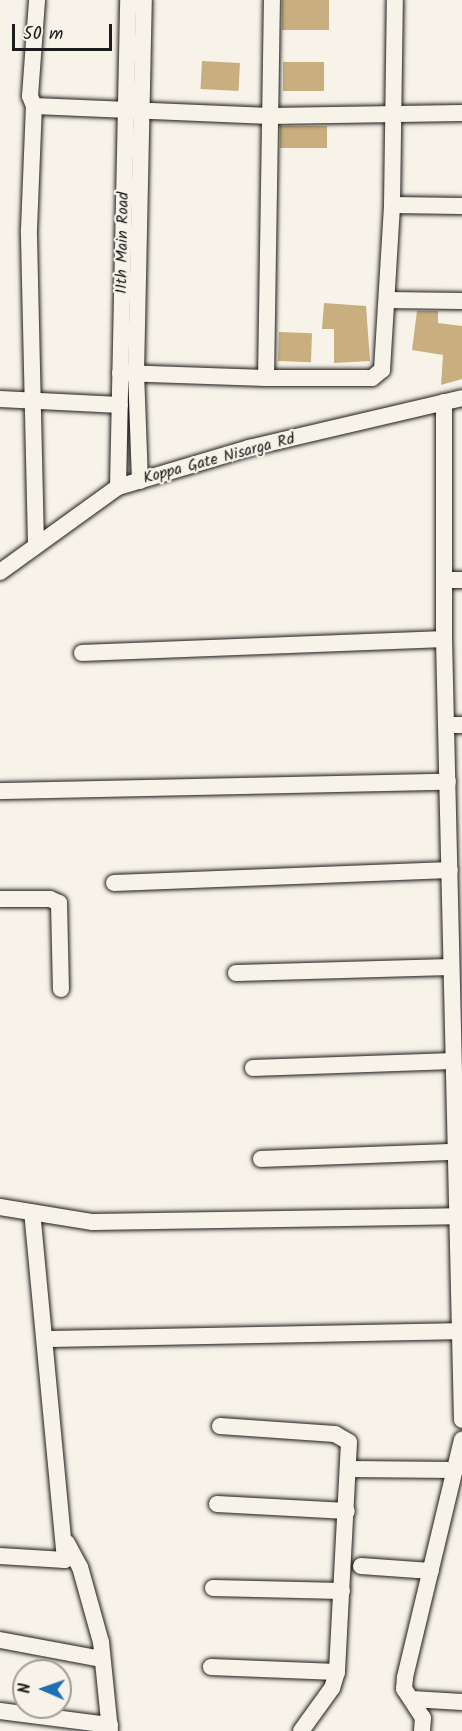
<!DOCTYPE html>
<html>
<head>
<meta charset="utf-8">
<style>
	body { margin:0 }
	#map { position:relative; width:462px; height:1731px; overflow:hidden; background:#f7f3e8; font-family:Kalam,sans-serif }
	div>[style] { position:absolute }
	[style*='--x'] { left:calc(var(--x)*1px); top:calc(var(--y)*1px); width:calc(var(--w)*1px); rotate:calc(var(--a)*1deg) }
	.building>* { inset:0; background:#c9ae7f; transform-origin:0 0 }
	.roads { filter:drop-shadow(0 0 2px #1c1c1c) drop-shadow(0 0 2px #1c1c1c) }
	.minor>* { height:16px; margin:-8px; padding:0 8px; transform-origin:8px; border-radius:8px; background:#f7f3e8 }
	span { translate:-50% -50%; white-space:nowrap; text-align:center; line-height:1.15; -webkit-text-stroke:4.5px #f7f3e8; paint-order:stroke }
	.street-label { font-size:16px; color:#1c1c1c }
	.north { position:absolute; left:12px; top:1659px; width:60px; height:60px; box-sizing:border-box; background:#f7f3e8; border:2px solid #9f9d96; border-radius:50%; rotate:272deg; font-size:16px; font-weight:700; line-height:24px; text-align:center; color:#1c1c1c }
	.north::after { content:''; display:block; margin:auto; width:21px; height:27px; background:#1f6fb2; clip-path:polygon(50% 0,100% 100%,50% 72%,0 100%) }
	.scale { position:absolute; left:12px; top:24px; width:100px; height:27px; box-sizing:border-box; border:3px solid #1c1c1c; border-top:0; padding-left:8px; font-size:18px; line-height:21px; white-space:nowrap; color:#1c1c1c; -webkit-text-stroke:4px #f7f3e8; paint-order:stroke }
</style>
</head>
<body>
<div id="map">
	<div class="building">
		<div style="left:282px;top:0;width:47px;height:30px"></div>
		<div style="left:202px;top:61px;width:38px;height:28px;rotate:3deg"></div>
		<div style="left:283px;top:62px;width:41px;height:29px"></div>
		<div style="left:280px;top:126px;width:47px;height:22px"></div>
		<div style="clip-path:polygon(324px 303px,366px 306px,370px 361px,334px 363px,334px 329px,322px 329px)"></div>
		<div style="clip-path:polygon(417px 311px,438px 311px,438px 323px,462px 326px,462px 379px,441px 385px,443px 355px,412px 350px)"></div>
		<div style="left:279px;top:332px;width:33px;height:29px;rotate:2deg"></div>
	</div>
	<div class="roads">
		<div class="minor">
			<div style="--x:34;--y:106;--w:236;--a:2.4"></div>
			<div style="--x:270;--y:116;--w:192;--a:-0.9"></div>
			<div style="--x:392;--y:205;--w:70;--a:0.8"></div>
			<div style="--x:387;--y:300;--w:75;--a:0.8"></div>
			<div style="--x:120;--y:373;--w:146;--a:2"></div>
			<div style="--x:266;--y:378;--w:378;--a:-89.1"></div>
			<div style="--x:266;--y:378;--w:106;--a:0"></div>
			<div style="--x:372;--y:378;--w:13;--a:-39"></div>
			<div style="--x:382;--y:370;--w:165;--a:-86.5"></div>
			<div style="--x:392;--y:205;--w:205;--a:-89.2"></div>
			<div style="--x:0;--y:399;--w:120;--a:2.9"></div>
			<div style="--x:444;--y:402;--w:237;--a:90"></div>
			<div style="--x:444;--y:639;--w:781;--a:88.68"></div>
			<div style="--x:140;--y:481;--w:108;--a:-92.1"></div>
			<div style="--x:136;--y:373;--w:373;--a:-88.8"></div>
			<div style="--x:118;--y:487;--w:487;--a:-88.8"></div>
			<div style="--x:36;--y:545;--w:316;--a:-91.3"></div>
			<div style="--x:29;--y:229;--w:123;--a:-87.7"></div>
			<div style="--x:34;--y:106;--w:11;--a:-112"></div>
			<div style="--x:30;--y:96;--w:96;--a:-85.8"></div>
			<div style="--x:0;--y:572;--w:145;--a:-35.8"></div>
			<div style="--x:118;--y:487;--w:137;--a:-16.6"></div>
			<div style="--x:249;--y:448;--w:219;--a:-13.2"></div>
			<div style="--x:444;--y:580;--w:18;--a:0"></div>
			<div style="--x:82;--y:653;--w:362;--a:-2.2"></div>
			<div style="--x:447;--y:725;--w:15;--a:0"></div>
			<div style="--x:0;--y:791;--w:448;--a:-1.2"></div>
			<div style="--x:114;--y:883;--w:336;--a:-2.2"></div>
			<div style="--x:0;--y:899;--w:50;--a:0"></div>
			<div style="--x:50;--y:899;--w:10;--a:24"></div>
			<div style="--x:59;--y:903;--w:86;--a:88.7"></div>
			<div style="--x:236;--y:973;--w:215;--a:-1.6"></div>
			<div style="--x:253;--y:1068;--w:200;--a:-2"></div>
			<div style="--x:261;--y:1159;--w:194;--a:-2.1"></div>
			<div style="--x:0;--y:1207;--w:94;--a:9.2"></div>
			<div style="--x:93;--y:1222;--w:363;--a:-0.9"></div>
			<div style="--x:45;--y:1339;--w:414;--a:-1.1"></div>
			<div style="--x:220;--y:1426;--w:115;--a:4"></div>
			<div style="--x:335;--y:1434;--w:16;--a:30"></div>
			<div style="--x:349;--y:1442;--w:230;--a:93"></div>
			<div style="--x:337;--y:1672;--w:17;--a:107"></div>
			<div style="--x:332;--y:1688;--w:53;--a:125.8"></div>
			<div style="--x:349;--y:1469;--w:106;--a:0.5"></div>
			<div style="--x:217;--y:1504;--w:130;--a:3.1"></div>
			<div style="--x:67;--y:1543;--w:27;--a:62"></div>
			<div style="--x:80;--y:1567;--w:78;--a:74.4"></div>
			<div style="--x:101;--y:1642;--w:89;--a:84.2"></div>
			<div style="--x:0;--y:1556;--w:65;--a:3.5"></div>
			<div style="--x:65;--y:1560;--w:349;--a:-95.4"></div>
			<div style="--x:361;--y:1566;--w:70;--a:4.1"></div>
			<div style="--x:213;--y:1588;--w:129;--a:1.3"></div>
			<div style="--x:0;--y:1640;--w:104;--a:10.6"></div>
			<div style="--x:211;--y:1667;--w:126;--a:2.3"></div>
			<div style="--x:412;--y:1699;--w:50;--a:3.4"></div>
			<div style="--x:0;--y:1711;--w:111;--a:7.3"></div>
			<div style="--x:422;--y:1731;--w:13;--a:-86"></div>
			<div style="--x:423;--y:1718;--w:35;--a:-123"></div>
			<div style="--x:404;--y:1689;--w:12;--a:-85"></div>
			<div style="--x:405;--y:1677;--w:244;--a:-76.5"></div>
		</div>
	</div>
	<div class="street-label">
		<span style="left:123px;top:243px;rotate:-89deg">11th Main Road</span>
		<span style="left:219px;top:459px;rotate:-15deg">Koppa Gate Nisarga Rd</span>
	</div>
	<div class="north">N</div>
	<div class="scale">50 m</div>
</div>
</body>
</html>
